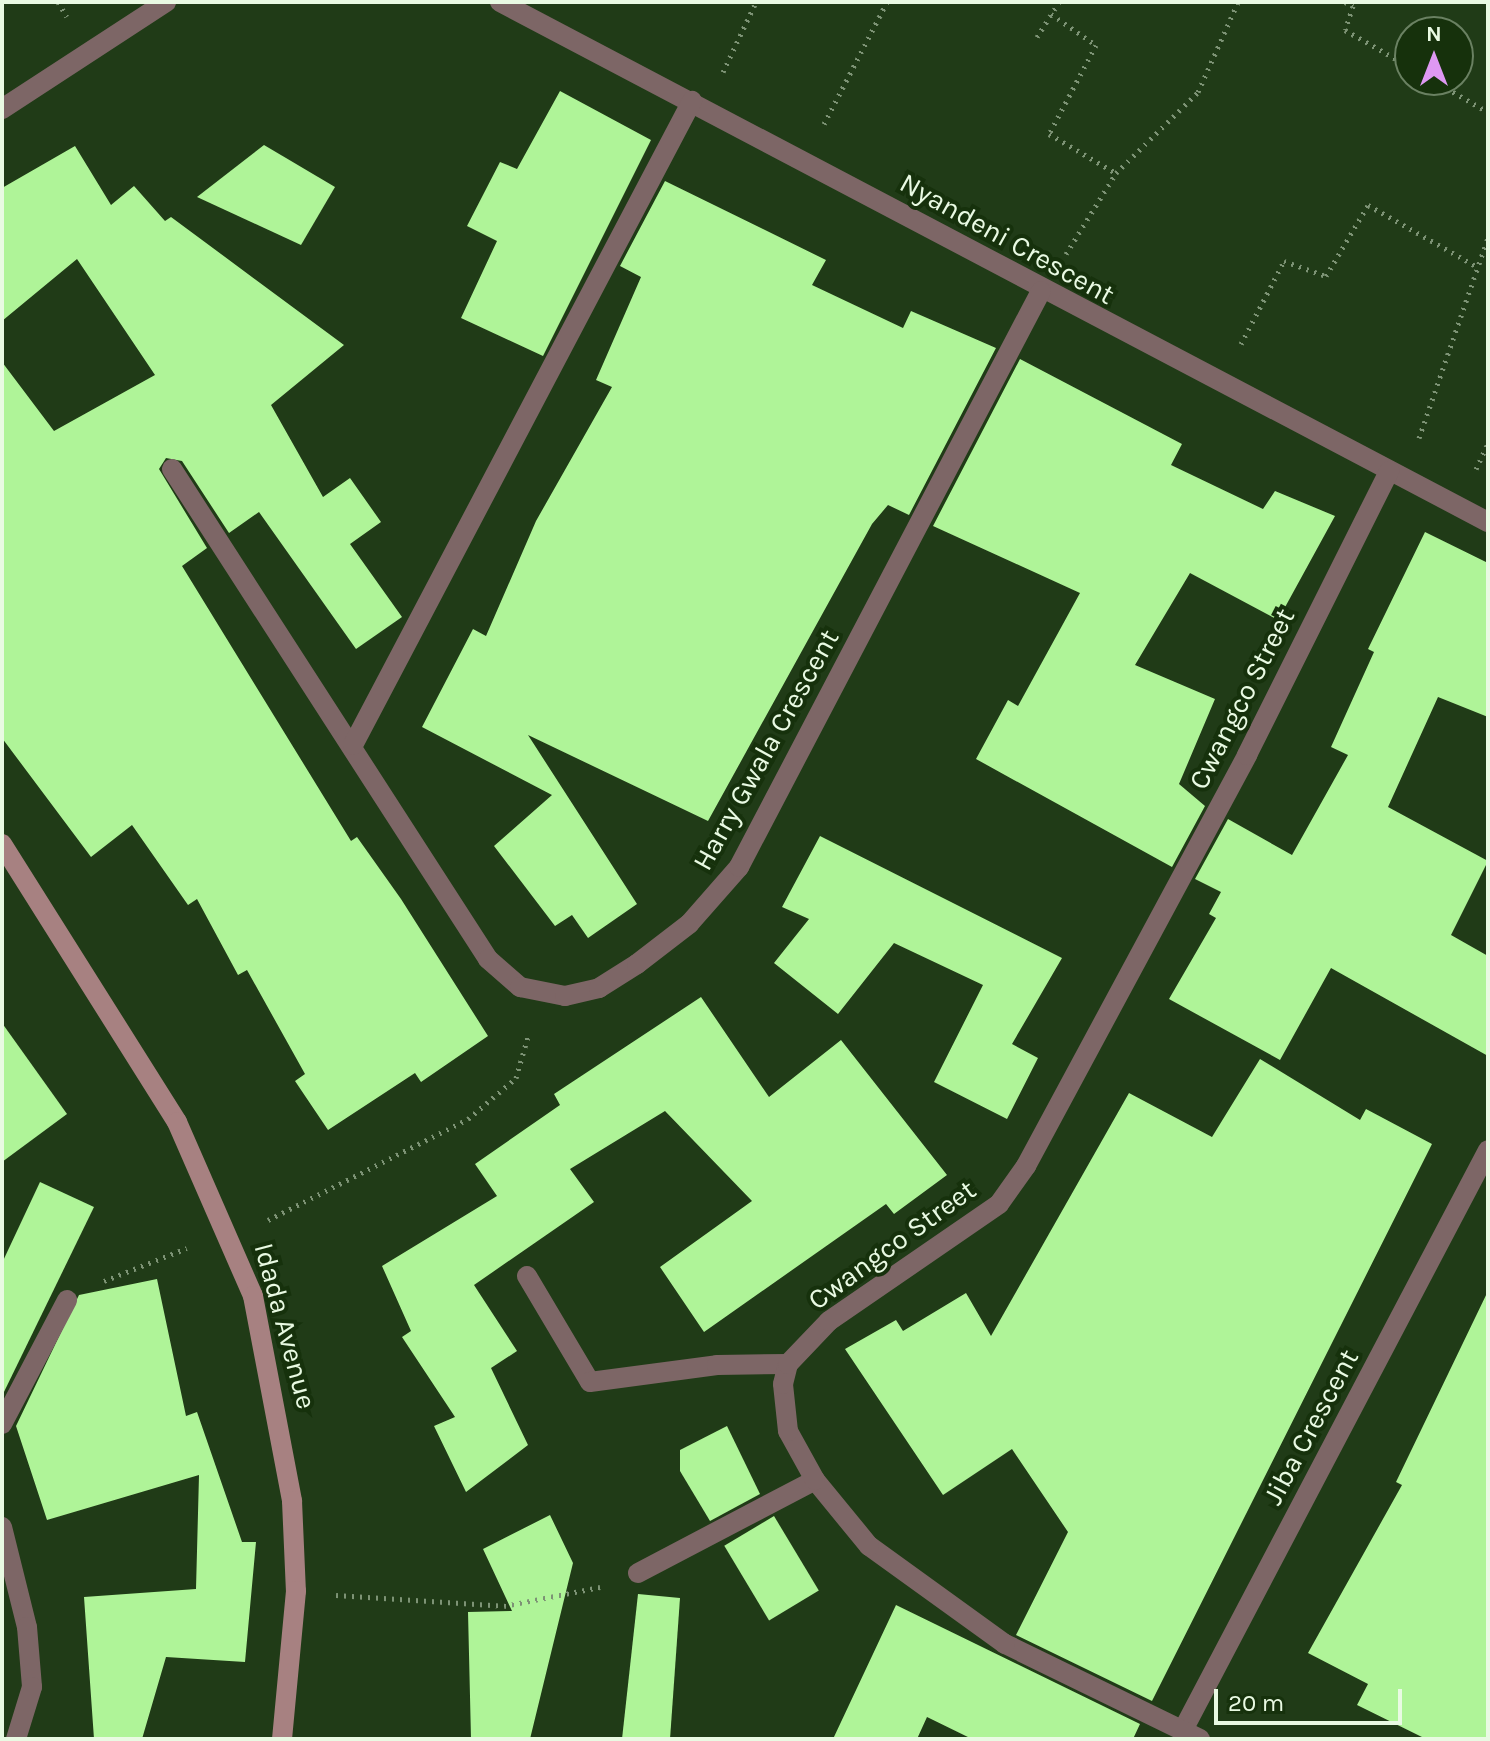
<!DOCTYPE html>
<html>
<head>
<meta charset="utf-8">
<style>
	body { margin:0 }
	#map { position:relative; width:1490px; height:1741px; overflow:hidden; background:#203b17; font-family:Karla,sans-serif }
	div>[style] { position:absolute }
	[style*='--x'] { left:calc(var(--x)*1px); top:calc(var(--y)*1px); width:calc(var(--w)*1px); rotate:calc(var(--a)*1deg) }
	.building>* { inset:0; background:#aff498; transform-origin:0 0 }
	.path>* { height:5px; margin-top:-2.5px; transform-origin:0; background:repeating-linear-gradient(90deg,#7d9375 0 2px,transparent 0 8px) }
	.lane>* { height:20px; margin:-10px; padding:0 10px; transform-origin:10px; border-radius:10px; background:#7d6666 }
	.street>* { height:20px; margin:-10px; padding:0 10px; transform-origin:10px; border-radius:10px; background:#7d6666 }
	.secondary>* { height:20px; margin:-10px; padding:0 10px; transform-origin:10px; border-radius:10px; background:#a78181 }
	span { translate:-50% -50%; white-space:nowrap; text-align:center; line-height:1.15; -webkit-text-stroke:8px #16310c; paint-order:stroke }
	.street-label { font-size:28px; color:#e9fae3 }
	.frame { position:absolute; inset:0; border:4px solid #e9fae3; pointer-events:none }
	.north { position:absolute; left:1394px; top:16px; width:80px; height:80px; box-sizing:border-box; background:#16310c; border:2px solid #6a8162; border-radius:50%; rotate:0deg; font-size:22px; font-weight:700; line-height:32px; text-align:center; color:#e9fae3 }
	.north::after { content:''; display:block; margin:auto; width:28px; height:36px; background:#de98f3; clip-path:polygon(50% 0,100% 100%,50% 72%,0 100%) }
	.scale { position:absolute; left:1214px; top:1689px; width:188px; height:36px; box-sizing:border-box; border:4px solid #e9fae3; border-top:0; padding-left:10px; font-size:24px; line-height:28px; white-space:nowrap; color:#e9fae3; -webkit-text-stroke:6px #16310c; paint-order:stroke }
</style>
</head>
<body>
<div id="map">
	<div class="building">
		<div style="clip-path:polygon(560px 91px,651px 140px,543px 356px,461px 318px,497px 241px,467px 226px,500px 162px,517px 169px)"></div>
		<div style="clip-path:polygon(264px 145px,335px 187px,301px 245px,197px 197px)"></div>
		<div style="clip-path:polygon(75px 146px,111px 205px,134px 186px,165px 221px,171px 217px,344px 345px,271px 405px,323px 497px,350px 478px,381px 522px,350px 544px,402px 617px,356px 649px,259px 512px,229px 533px,182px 461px,166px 458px,159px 469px,207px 548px,182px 566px,351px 841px,357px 837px,401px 899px,488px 1036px,421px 1082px,415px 1073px,328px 1130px,295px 1081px,305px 1074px,247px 970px,238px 975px,197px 899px,188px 905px,132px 825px,91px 857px,2px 738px,2px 362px,54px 431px,155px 375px,77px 259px,2px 321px,2px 188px)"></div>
		<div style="clip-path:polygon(665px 181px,826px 260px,812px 285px,903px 328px,911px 311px,996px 348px,909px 515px,888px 505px,872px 524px,708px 821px,528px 735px,637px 904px,588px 938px,572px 915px,555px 926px,494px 846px,552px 795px,422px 727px,473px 629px,486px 636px,536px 521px,612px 387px,596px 380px,641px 277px,620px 266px)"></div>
		<div style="clip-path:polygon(1020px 359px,1182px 444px,1171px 465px,1263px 509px,1275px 491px,1335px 516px,1278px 620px,1190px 573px,1135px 665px,1215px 699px,1179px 784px,1205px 806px,1172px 867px,976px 759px,1008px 700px,1018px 706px,1080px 593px,933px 526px)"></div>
		<div style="clip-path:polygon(1425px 532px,1488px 563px,1488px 717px,1438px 697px,1388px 807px,1488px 861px,1451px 935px,1488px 956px,1488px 1056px,1331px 968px,1280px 1060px,1169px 999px,1216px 918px,1209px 914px,1221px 892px,1195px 879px,1228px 819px,1292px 855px,1348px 755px,1331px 747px,1374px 652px,1368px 649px)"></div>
		<div style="clip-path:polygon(820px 836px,1062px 958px,1012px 1044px,1038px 1058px,1007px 1119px,934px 1082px,983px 985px,894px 943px,838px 1014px,774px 963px,809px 919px,782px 907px)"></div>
		<div style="clip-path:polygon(701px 997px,769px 1097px,841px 1040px,947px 1175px,894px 1214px,886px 1204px,704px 1332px,660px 1267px,752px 1201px,665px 1111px,570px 1169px,594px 1202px,474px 1285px,517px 1351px,491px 1368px,528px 1445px,466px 1492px,434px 1426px,455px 1417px,402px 1337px,411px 1331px,382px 1266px,497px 1196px,475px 1164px,560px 1105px,554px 1094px)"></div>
		<div style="clip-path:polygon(2px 1023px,67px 1114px,2px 1162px)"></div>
		<div style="clip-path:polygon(1260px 1059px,1360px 1120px,1366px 1109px,1432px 1144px,1152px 1701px,1016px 1635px,1068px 1532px,1012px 1449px,943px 1495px,845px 1349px,896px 1320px,903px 1331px,966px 1293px,991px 1336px,1129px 1093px,1212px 1137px)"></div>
		<div style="clip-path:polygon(40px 1182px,94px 1207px,2px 1396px,2px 1263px)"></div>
		<div style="clip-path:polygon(157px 1279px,186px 1416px,197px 1412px,242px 1542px,256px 1542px,245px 1662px,166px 1657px,142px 1739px,94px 1739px,84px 1597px,196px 1589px,199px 1475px,47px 1520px,16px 1426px,79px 1295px)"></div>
		<div style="clip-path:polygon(1488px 1291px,1488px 1739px,1426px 1739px,1357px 1705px,1368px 1684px,1308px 1653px,1402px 1485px,1396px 1482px)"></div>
		<div style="clip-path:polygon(727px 1426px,760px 1494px,710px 1521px,680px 1471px,680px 1450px)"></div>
		<div style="clip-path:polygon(550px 1515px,573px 1563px,530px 1739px,471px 1739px,468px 1612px,512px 1611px,483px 1549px)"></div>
		<div style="left:774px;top:1516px;width:87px;height:58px;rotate:59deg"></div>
		<div style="clip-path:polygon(638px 1594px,680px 1598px,670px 1739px,622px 1739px)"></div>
		<div style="clip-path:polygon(896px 1605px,1140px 1724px,1133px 1739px,972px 1739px,927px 1717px,917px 1739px,833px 1739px)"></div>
	</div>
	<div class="path">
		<div style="--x:58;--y:2;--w:17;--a:59"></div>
		<div style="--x:1345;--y:2;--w:9;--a:27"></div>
		<div style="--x:1353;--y:6;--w:25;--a:108"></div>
		<div style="--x:1345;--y:30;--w:75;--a:29.6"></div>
		<div style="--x:1051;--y:14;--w:55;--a:34.6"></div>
		<div style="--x:1096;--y:45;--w:101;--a:117.8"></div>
		<div style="--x:1049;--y:134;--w:78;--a:30.2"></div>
		<div style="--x:1037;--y:37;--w:41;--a:-57.8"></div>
		<div style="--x:723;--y:72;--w:77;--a:-64.8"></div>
		<div style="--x:1432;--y:80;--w:64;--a:29.7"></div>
		<div style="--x:824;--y:124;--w:137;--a:-62.7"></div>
		<div style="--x:1066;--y:254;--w:95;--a:-58.3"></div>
		<div style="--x:1116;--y:173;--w:115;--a:-44.6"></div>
		<div style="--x:1198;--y:92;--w:98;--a:-66"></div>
		<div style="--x:1241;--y:344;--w:93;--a:-62.6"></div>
		<div style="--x:1284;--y:261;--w:45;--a:19.7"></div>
		<div style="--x:1326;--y:276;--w:82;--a:-59.4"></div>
		<div style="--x:1368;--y:205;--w:124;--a:29.5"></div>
		<div style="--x:1419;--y:438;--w:212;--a:-71"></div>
		<div style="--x:1476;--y:469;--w:29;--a:-65"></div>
		<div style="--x:268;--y:1220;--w:224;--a:-26.8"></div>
		<div style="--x:468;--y:1119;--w:63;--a:-40.5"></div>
		<div style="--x:516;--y:1078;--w:47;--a:-73.9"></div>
		<div style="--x:104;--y:1281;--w:89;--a:-21.7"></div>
		<div style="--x:336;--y:1595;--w:168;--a:3.7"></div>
		<div style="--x:504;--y:1606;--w:98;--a:-11.2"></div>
	</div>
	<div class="lane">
		<div style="--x:527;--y:1276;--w:123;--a:59.3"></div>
		<div style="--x:590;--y:1382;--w:128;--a:-7.6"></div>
		<div style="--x:717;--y:1365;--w:71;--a:-0.8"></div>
		<div style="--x:2;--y:1424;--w:140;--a:-62.3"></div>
		<div style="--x:638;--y:1573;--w:200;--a:-27.7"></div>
	</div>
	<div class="street">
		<div style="--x:500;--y:2;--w:1116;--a:27.76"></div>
		<div style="--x:2;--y:109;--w:196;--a:-33.1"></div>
		<div style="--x:172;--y:469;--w:583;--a:57.18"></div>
		<div style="--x:488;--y:959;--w:43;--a:41.2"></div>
		<div style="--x:520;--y:987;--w:46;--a:11.3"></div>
		<div style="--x:565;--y:996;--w:35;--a:-13"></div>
		<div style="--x:599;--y:988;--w:45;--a:-32.3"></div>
		<div style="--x:637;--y:964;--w:66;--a:-37.6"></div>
		<div style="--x:689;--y:924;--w:76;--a:-48.7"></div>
		<div style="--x:739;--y:867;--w:650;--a:-62.33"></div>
		<div style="--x:353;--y:745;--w:728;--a:-62.24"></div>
		<div style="--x:2;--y:1527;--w:103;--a:76"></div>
		<div style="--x:27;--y:1627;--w:60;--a:85.2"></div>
		<div style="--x:32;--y:1687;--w:54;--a:107.1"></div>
		<div style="--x:1183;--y:1730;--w:655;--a:-62.26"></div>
		<div style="--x:1200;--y:1739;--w:217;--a:-154"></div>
		<div style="--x:1005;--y:1644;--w:168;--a:-144.2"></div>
		<div style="--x:869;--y:1546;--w:85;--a:-129.3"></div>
		<div style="--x:815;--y:1480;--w:56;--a:-118.9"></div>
		<div style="--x:788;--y:1431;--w:47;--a:-96.1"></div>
		<div style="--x:783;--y:1384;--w:21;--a:-76"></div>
		<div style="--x:788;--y:1364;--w:59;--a:-46.4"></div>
		<div style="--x:829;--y:1321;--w:206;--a:-34.5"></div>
		<div style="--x:999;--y:1204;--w:47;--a:-54.6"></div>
		<div style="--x:1026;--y:1166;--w:467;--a:-61.7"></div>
		<div style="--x:1247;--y:755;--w:318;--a:-63.4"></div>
	</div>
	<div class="secondary">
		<div style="--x:2;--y:844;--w:328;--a:57.8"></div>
		<div style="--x:177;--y:1122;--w:190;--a:66.4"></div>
		<div style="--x:253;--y:1296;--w:209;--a:79.2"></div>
		<div style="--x:292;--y:1501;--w:90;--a:87.5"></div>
		<div style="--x:296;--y:1591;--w:149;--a:95.4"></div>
	</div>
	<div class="street-label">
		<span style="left:1007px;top:239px;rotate:29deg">Nyandeni Crescent</span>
		<span style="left:1242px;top:699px;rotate:-63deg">Cwangco Street</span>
		<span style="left:766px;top:750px;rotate:-61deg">Harry Gwala Crescent</span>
		<span style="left:892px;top:1245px;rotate:-36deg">Cwangco Street</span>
		<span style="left:285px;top:1326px;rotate:75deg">Idada Avenue</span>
		<span style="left:1311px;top:1427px;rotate:-62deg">Jiba Crescent</span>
	</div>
	<div class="frame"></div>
	<div class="north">N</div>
	<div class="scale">20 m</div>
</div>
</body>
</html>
